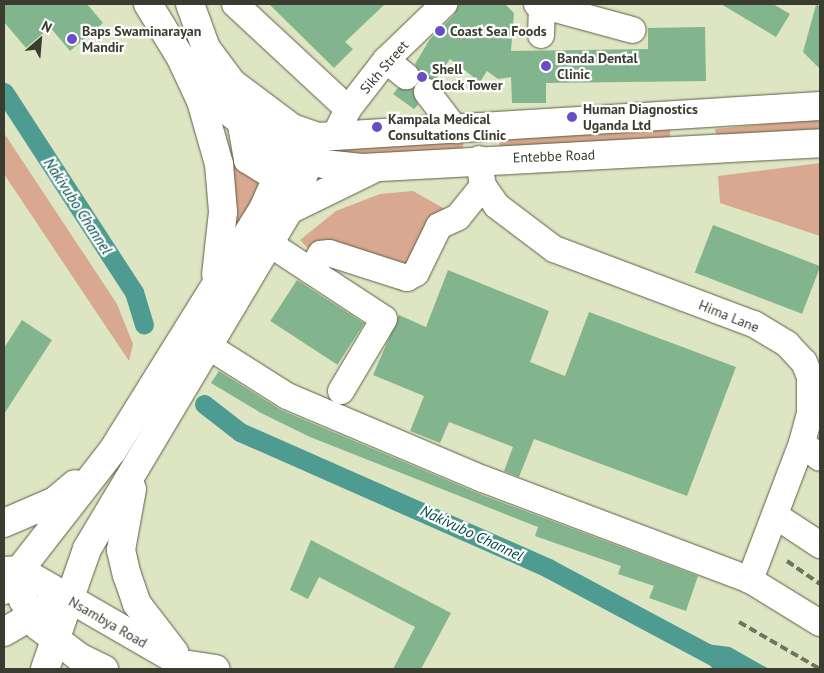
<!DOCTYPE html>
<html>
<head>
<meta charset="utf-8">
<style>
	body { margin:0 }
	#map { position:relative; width:824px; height:673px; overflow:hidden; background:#dee5c3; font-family:"PT Sans",sans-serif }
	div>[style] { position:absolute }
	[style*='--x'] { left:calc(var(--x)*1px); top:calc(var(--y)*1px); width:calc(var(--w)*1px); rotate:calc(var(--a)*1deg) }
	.green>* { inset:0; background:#d8a890 }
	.water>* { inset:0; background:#4e9b92 }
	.canal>* { height:19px; margin:-9.5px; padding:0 9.5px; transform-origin:9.5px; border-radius:9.5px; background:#4e9b92 }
	.building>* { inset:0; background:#82b58e; transform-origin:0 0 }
	.roads { filter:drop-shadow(0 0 1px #5a5f42) drop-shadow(0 0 1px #5a5f42) }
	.minor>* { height:26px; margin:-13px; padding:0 13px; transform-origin:13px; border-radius:13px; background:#fff }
	.major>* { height:28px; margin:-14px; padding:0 14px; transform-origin:14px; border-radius:14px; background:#fff }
	.rail>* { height:4px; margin-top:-2px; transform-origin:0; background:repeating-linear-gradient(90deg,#6f7460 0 8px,transparent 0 12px) }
	.dots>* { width:14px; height:14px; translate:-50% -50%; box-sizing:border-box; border:2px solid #fff; border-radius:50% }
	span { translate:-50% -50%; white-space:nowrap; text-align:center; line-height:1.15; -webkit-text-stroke:4.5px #fff; paint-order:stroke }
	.poi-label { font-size:14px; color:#393c2f; font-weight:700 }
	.left { translate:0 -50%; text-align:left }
	.street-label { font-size:14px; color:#393c2f }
	.water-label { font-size:15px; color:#004943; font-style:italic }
	.frame { position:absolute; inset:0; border:5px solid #393c2f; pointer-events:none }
	.north { position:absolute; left:15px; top:15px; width:50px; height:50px; -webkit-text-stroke:4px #fff; paint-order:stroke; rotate:27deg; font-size:14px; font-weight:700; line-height:20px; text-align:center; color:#393c2f }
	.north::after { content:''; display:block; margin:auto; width:18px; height:22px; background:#393c2f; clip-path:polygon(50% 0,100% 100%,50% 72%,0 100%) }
</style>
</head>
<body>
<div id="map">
	<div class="green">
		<div style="clip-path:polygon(820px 119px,820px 133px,717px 137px,715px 129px)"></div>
		<div style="clip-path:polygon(670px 128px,670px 138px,500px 150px,499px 137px)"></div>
		<div style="clip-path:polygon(4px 133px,117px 304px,133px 344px,129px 361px,4px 174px)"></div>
		<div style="clip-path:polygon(464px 142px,462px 150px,357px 157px,336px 154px,354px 146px)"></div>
		<div style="clip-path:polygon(820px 163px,820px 236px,720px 203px,718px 176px)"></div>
		<div style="clip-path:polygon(247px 164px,269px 181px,235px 238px,237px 208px,232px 167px)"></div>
		<div style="clip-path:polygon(413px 191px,445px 209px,424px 274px,401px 291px,318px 259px,300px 240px,336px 211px,380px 194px)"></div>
	</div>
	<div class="water">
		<div style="clip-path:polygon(690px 642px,730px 647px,769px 669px,713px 669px)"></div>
	</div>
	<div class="canal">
		<div style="--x:4;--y:92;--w:239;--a:57"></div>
		<div style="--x:134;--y:292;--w:34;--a:73"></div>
		<div style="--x:204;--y:404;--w:46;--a:37.9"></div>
		<div style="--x:240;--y:432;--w:337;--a:23.8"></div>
		<div style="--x:548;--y:568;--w:214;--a:28.1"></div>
	</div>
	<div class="building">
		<div style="clip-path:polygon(4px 4px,87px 4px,103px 23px,70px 51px,50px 27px,26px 48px,4px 22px)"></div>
		<div style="clip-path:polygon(269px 4px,385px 4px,345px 42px,353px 49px,334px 68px)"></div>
		<div style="clip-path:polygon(459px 4px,505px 4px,514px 13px,511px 51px,648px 49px,648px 28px,705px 27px,706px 81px,546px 83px,546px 103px,512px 103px,511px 77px,498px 79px,487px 71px,480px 82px,450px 59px,435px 80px,421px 79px,415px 64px,430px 39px,454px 15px)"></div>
		<div style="clip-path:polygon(721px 4px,773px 4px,790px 14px,776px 37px)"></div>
		<div style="clip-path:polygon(816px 5px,820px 6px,820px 69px,803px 52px)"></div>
		<div style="clip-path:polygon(398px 88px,413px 89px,418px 105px,414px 109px,393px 94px)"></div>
		<div style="left:713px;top:225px;width:115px;height:51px;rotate:21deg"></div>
		<div style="clip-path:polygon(448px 270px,549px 311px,530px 362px,565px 376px,589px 312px,736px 367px,687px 496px,534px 439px,519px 477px,504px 471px,513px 447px,449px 422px,440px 443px,410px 431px,424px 396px,373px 375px,399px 315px,426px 327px)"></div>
		<div style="left:297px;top:280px;width:80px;height:49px;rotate:33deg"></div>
		<div style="clip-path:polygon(22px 320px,52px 340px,4px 414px,4px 348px)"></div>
		<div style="clip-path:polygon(219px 371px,281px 410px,477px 493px,698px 576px,686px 611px,649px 598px,654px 586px,618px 574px,621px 566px,535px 536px,538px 527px,310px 437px,261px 413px,211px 383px)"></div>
		<div style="clip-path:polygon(311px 540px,451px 613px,421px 669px,393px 669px,415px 627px,319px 577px,308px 599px,290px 590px)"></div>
	</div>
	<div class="roads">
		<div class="minor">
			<div style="--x:235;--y:4;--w:154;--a:42.9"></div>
			<div style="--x:537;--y:4;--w:99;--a:15.2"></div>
			<div style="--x:541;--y:35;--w:27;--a:-88"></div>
			<div style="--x:386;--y:60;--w:26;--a:39"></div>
			<div style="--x:427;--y:92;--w:48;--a:52.7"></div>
			<div style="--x:240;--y:119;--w:42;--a:80.3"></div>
			<div style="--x:247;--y:160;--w:38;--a:32"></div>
			<div style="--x:334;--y:137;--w:31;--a:-63"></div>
			<div style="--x:348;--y:109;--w:62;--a:-52.2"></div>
			<div style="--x:386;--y:60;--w:81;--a:-44"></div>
			<div style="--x:479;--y:159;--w:27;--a:82"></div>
			<div style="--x:483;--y:186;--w:24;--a:55"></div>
			<div style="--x:497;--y:206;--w:71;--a:37"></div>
			<div style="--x:554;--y:249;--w:214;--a:20.6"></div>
			<div style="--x:754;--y:324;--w:39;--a:31"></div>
			<div style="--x:787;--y:344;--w:25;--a:47"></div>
			<div style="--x:804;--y:362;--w:16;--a:68"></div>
			<div style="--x:810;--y:377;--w:36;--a:90"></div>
			<div style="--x:810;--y:413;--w:31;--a:105"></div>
			<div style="--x:802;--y:443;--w:147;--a:110.8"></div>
			<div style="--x:750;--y:580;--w:82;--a:31.6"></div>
			<div style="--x:270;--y:244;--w:136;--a:33.3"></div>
			<div style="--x:384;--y:319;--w:84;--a:120.8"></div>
			<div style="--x:311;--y:271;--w:20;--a:-60"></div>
			<div style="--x:321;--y:254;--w:8;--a:-7"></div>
			<div style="--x:329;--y:253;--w:82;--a:17.8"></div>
			<div style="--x:407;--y:278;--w:10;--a:-29"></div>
			<div style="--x:416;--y:273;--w:52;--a:-63.9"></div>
			<div style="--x:439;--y:226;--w:21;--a:-25"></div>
			<div style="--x:458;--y:217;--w:40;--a:-51"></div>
			<div style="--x:208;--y:346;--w:93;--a:32.3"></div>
			<div style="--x:287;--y:396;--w:213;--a:23"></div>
			<div style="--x:483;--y:479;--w:285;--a:20.7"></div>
			<div style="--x:802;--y:443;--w:23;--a:40"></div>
			<div style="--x:776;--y:516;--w:53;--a:33.4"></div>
		</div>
		<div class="major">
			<div style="--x:148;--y:4;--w:63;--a:58.6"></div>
			<div style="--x:181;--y:58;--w:47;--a:65.1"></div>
			<div style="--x:201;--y:101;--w:66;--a:74.1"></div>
			<div style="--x:219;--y:164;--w:48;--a:85.2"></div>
			<div style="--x:223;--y:212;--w:63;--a:96.3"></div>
			<div style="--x:190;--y:4;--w:47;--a:70"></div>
			<div style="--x:206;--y:48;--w:44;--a:53.4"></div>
			<div style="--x:232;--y:83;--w:75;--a:36.9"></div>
			<div style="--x:292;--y:128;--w:28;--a:19"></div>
			<div style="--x:318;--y:137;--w:503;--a:-3.53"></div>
			<div style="--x:181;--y:58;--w:76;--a:47.7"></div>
			<div style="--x:232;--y:114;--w:50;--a:38.5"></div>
			<div style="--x:271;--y:145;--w:21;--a:35"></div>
			<div style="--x:288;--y:157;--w:37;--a:11"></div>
			<div style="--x:324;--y:164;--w:38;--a:6"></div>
			<div style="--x:362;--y:168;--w:459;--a:-3.1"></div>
			<div style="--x:289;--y:210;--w:91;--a:-26"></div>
			<div style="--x:132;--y:489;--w:62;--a:100.2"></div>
			<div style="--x:121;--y:550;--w:26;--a:77"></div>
			<div style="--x:127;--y:575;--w:31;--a:71"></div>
			<div style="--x:137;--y:604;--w:61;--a:52.4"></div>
			<div style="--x:4;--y:523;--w:56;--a:-23.3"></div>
			<div style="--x:55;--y:501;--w:26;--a:-40"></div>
			<div style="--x:20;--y:570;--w:30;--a:84"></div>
			<div style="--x:23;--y:600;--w:30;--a:60"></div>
			<div style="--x:38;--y:626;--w:51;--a:37.1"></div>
			<div style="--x:79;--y:657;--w:28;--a:26"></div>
			<div style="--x:4;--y:571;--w:16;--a:-4"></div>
			<div style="--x:20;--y:570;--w:188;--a:30"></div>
			<div style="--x:183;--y:664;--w:33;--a:9"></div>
			<div style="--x:4;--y:590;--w:177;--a:-52.1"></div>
			<div style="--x:113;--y:450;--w:286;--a:-58.1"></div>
			<div style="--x:264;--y:207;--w:74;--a:-66.2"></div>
			<div style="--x:4;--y:632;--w:50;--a:-30.2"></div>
			<div style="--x:45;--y:669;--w:127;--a:-70.7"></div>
			<div style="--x:87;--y:549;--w:395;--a:-59.2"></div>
			<div style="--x:289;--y:210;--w:70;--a:-67.4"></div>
		</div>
	</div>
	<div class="rail">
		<div style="--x:787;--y:561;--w:40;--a:34.9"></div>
		<div style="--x:739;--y:622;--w:94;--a:30.1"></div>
	</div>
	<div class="dots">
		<div style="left:440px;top:31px;background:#694dc7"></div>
		<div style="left:72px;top:39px;background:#694dc7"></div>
		<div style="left:546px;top:66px;background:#694dc7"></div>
		<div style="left:422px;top:77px;background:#694dc7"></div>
		<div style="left:572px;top:117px;background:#694dc7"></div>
		<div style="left:377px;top:127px;background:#694dc7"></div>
	</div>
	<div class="poi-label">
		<span class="left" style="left:82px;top:39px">Baps Swaminarayan<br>Mandir</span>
		<span class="left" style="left:450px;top:31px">Coast Sea Foods</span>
		<span class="left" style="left:557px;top:66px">Banda Dental<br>Clinic</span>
		<span class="left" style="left:432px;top:77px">Shell<br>Clock Tower</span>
		<span class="left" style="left:583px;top:117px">Human Diagnostics<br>Uganda Ltd</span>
		<span class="left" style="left:388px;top:127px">Kampala Medical<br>Consultations Clinic</span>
	</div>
	<div class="street-label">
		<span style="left:384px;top:67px;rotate:-49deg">Sikh Street</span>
		<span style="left:554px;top:156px;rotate:-2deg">Entebbe Road</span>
		<span style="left:729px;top:316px;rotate:22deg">Hima Lane</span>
		<span style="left:108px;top:622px;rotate:30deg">Nsambya Road</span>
	</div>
	<div class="water-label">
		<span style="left:78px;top:206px;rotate:57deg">Nakivubo Channel</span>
		<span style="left:472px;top:533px;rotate:25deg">Nakivubo Channel</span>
	</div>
	<div class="frame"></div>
	<div class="north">N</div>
</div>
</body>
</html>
